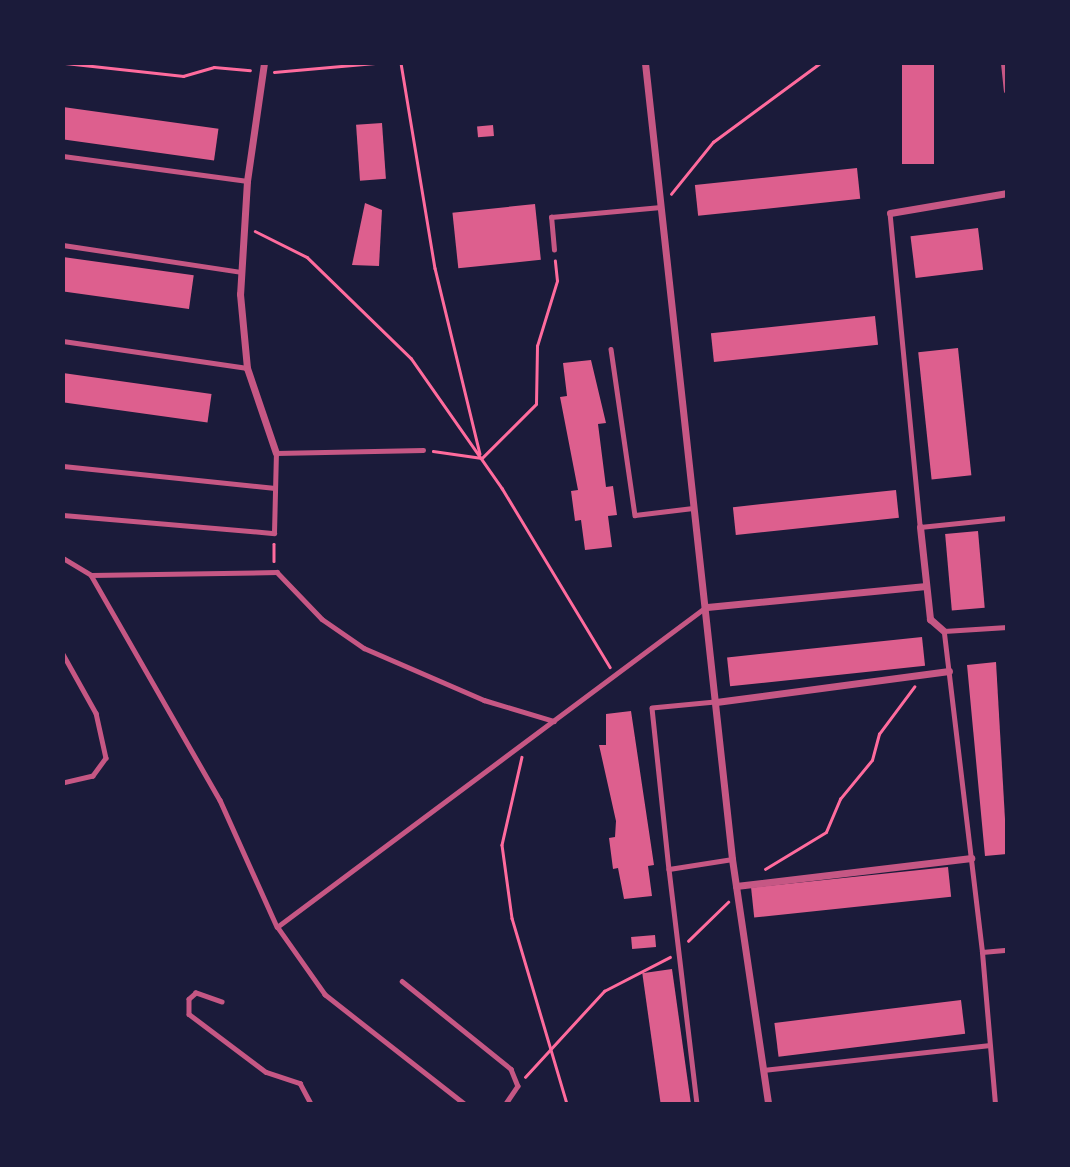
<!DOCTYPE html>
<html>
<head>
<meta charset="utf-8">
<style>
	body { margin:0 }
	#map { position:relative; width:1070px; height:1167px; overflow:hidden; background:#1b1b3a; font-family:Merriweather,serif }
	div>[style] { position:absolute }
	[style*='--x'] { left:calc(var(--x)*1px); top:calc(var(--y)*1px); width:calc(var(--w)*1px); rotate:calc(var(--a)*1deg) }
	.building>* { inset:0; background:#dd5f8e; transform-origin:0 0 }
	.path>* { height:2.5px; margin:-1.25px; padding:0 1.25px; transform-origin:1.25px; border-radius:1.25px; background:#ff6b9d }
	.service>* { height:4.5px; margin:-2.25px; padding:0 2.25px; transform-origin:2.25px; border-radius:2.25px; background:#c65784 }
	.minor>* { height:7px; margin:-3.5px; padding:0 3.5px; transform-origin:3.5px; border-radius:3.5px; background:#c65784 }
	span { translate:-50% -50%; white-space:nowrap; text-align:center; line-height:1.15; -webkit-text-stroke:7px #1b1b3a; paint-order:stroke }
	.frame { position:absolute; inset:0; border:65px solid #1b1b3a; pointer-events:none }
</style>
</head>
<body>
<div id="map">
	<div class="building">
		<div style="left:902px;top:63px;width:32px;height:101px"></div>
		<div style="left:63px;top:107px;width:157px;height:32px;rotate:8deg"></div>
		<div style="left:382px;top:123px;width:56px;height:26px;rotate:86deg"></div>
		<div style="left:493px;top:125px;width:11px;height:16px;rotate:85deg"></div>
		<div style="left:857px;top:168px;width:31px;height:163px;rotate:84deg"></div>
		<div style="clip-path:polygon(365px 203px,382px 210px,379px 266px,352px 265px)"></div>
		<div style="left:535px;top:204px;width:56px;height:83px;rotate:84deg"></div>
		<div style="left:978px;top:228px;width:42px;height:68px;rotate:83deg"></div>
		<div style="left:63px;top:257px;width:132px;height:34px;rotate:8deg"></div>
		<div style="left:875px;top:316px;width:29px;height:165px;rotate:84deg"></div>
		<div style="left:958px;top:348px;width:128px;height:40px;rotate:84deg"></div>
		<div style="clip-path:polygon(591px 360px,606px 423px,598px 424px,606px 487px,613px 486px,617px 515px,608px 516px,612px 547px,585px 550px,581px 520px,575px 521px,571px 491px,578px 490px,560px 397px,567px 396px,563px 363px)"></div>
		<div style="left:63px;top:373px;width:150px;height:29px;rotate:8deg"></div>
		<div style="left:896px;top:490px;width:28px;height:164px;rotate:84deg"></div>
		<div style="left:978px;top:531px;width:77px;height:33px;rotate:85deg"></div>
		<div style="left:922px;top:637px;width:29px;height:196px;rotate:84deg"></div>
		<div style="clip-path:polygon(996px 662px,1007px 854px,985px 856px,967px 665px)"></div>
		<div style="clip-path:polygon(631px 711px,654px 865px,648px 866px,652px 896px,624px 899px,618px 868px,613px 869px,609px 838px,615px 837px,616px 821px,599px 745px,606px 745px,606px 714px)"></div>
		<div style="left:948px;top:867px;width:30px;height:198px;rotate:84deg"></div>
		<div style="left:655px;top:935px;width:12px;height:24px;rotate:85deg"></div>
		<div style="left:672px;top:969px;width:136px;height:30px;rotate:82deg"></div>
		<div style="left:961px;top:1000px;width:34px;height:188px;rotate:83deg"></div>
	</div>
	<div class="path">
		<div style="--x:65;--y:63;--w:119;--a:6.3"></div>
		<div style="--x:183;--y:76;--w:32;--a:-16"></div>
		<div style="--x:214;--y:67;--w:36;--a:5"></div>
		<div style="--x:401;--y:63;--w:208;--a:80.6"></div>
		<div style="--x:435;--y:268;--w:191;--a:76.4"></div>
		<div style="--x:274;--y:72;--w:101;--a:-5.1"></div>
		<div style="--x:671;--y:194;--w:67;--a:-51.1"></div>
		<div style="--x:713;--y:142;--w:133;--a:-36.4"></div>
		<div style="--x:255;--y:231;--w:58;--a:26.6"></div>
		<div style="--x:307;--y:257;--w:145;--a:44.2"></div>
		<div style="--x:411;--y:358;--w:159;--a:55"></div>
		<div style="--x:502;--y:488;--w:209;--a:58.9"></div>
		<div style="--x:433;--y:451;--w:49;--a:8.1"></div>
		<div style="--x:482;--y:458;--w:76;--a:-45"></div>
		<div style="--x:536;--y:404;--w:58;--a:-89"></div>
		<div style="--x:537;--y:346;--w:68;--a:-72.9"></div>
		<div style="--x:557;--y:281;--w:20;--a:-96"></div>
		<div style="--x:274;--y:544;--w:17;--a:90"></div>
		<div style="--x:522;--y:757;--w:90;--a:102.8"></div>
		<div style="--x:502;--y:845;--w:74;--a:82.2"></div>
		<div style="--x:512;--y:918;--w:194;--a:73.5"></div>
		<div style="--x:765;--y:869;--w:71;--a:-31.2"></div>
		<div style="--x:826;--y:832;--w:36;--a:-67"></div>
		<div style="--x:840;--y:799;--w:50;--a:-50.6"></div>
		<div style="--x:872;--y:760;--w:27;--a:-75"></div>
		<div style="--x:879;--y:734;--w:59;--a:-53.3"></div>
		<div style="--x:688;--y:941;--w:56;--a:-44.3"></div>
		<div style="--x:525;--y:1077;--w:117;--a:-47.4"></div>
		<div style="--x:604;--y:991;--w:74;--a:-27.3"></div>
	</div>
	<div class="service">
		<div style="--x:63;--y:156;--w:186;--a:7.7"></div>
		<div style="--x:890;--y:213;--w:315;--a:84.5"></div>
		<div style="--x:920;--y:527;--w:87;--a:-5.9"></div>
		<div style="--x:63;--y:245;--w:181;--a:8.6"></div>
		<div style="--x:554;--y:250;--w:33;--a:-95"></div>
		<div style="--x:551;--y:217;--w:110;--a:-5.2"></div>
		<div style="--x:63;--y:341;--w:186;--a:8.3"></div>
		<div style="--x:611;--y:349;--w:168;--a:81.8"></div>
		<div style="--x:635;--y:515;--w:58;--a:-6.9"></div>
		<div style="--x:63;--y:466;--w:213;--a:5.9"></div>
		<div style="--x:63;--y:515;--w:212;--a:4.9"></div>
		<div style="--x:274;--y:533;--w:80;--a:-88.6"></div>
		<div style="--x:276;--y:453;--w:147;--a:-1.2"></div>
		<div style="--x:63;--y:558;--w:33;--a:31"></div>
		<div style="--x:91;--y:575;--w:259;--a:60.2"></div>
		<div style="--x:220;--y:800;--w:139;--a:65.8"></div>
		<div style="--x:91;--y:575;--w:186;--a:-0.9"></div>
		<div style="--x:277;--y:572;--w:65;--a:46.2"></div>
		<div style="--x:322;--y:619;--w:51;--a:34.6"></div>
		<div style="--x:364;--y:648;--w:131;--a:23.4"></div>
		<div style="--x:484;--y:700;--w:73;--a:16.7"></div>
		<div style="--x:63;--y:654;--w:68;--a:60.8"></div>
		<div style="--x:96;--y:713;--w:46;--a:77.5"></div>
		<div style="--x:106;--y:758;--w:22;--a:126"></div>
		<div style="--x:93;--y:776;--w:31;--a:167"></div>
		<div style="--x:715;--y:702;--w:63;--a:174.6"></div>
		<div style="--x:652;--y:708;--w:162;--a:84"></div>
		<div style="--x:669;--y:869;--w:64;--a:-9"></div>
		<div style="--x:669;--y:869;--w:237;--a:83.2"></div>
		<div style="--x:982;--y:952;--w:323;--a:-96.8"></div>
		<div style="--x:944;--y:631;--w:63;--a:-3.6"></div>
		<div style="--x:402;--y:981;--w:140;--a:38.9"></div>
		<div style="--x:511;--y:1069;--w:18;--a:68"></div>
		<div style="--x:518;--y:1086;--w:22;--a:124"></div>
		<div style="--x:222;--y:1002;--w:28;--a:-161"></div>
		<div style="--x:196;--y:993;--w:9;--a:139"></div>
		<div style="--x:189;--y:999;--w:15;--a:90"></div>
		<div style="--x:189;--y:1014;--w:96;--a:37"></div>
		<div style="--x:266;--y:1072;--w:36;--a:18"></div>
		<div style="--x:300;--y:1083;--w:24;--a:62"></div>
		<div style="--x:763;--y:1070;--w:226;--a:-6.3"></div>
		<div style="--x:464;--y:1104;--w:177;--a:-141.9"></div>
		<div style="--x:325;--y:995;--w:83;--a:-125.2"></div>
		<div style="--x:277;--y:927;--w:535;--a:-36.72"></div>
		<div style="--x:995;--y:1104;--w:153;--a:-94.9"></div>
		<div style="--x:982;--y:952;--w:25;--a:-5"></div>
	</div>
	<div class="minor">
		<div style="--x:264;--y:63;--w:119;--a:98.2"></div>
		<div style="--x:247;--y:181;--w:113;--a:93.5"></div>
		<div style="--x:240;--y:294;--w:74;--a:84.6"></div>
		<div style="--x:247;--y:368;--w:90;--a:71.2"></div>
		<div style="--x:645;--y:63;--w:801;--a:83.76"></div>
		<div style="--x:732;--y:859;--w:248;--a:81.6"></div>
		<div style="--x:1004;--y:63;--w:27;--a:84"></div>
		<div style="--x:890;--y:213;--w:119;--a:-9.7"></div>
		<div style="--x:920;--y:527;--w:93;--a:83.8"></div>
		<div style="--x:930;--y:619;--w:18;--a:41"></div>
		<div style="--x:707;--y:607;--w:220;--a:-5.5"></div>
		<div style="--x:716;--y:702;--w:235;--a:-7.6"></div>
		<div style="--x:736;--y:886;--w:237;--a:-6.8"></div>
	</div>
	<div class="frame"></div>
</div>
</body>
</html>
